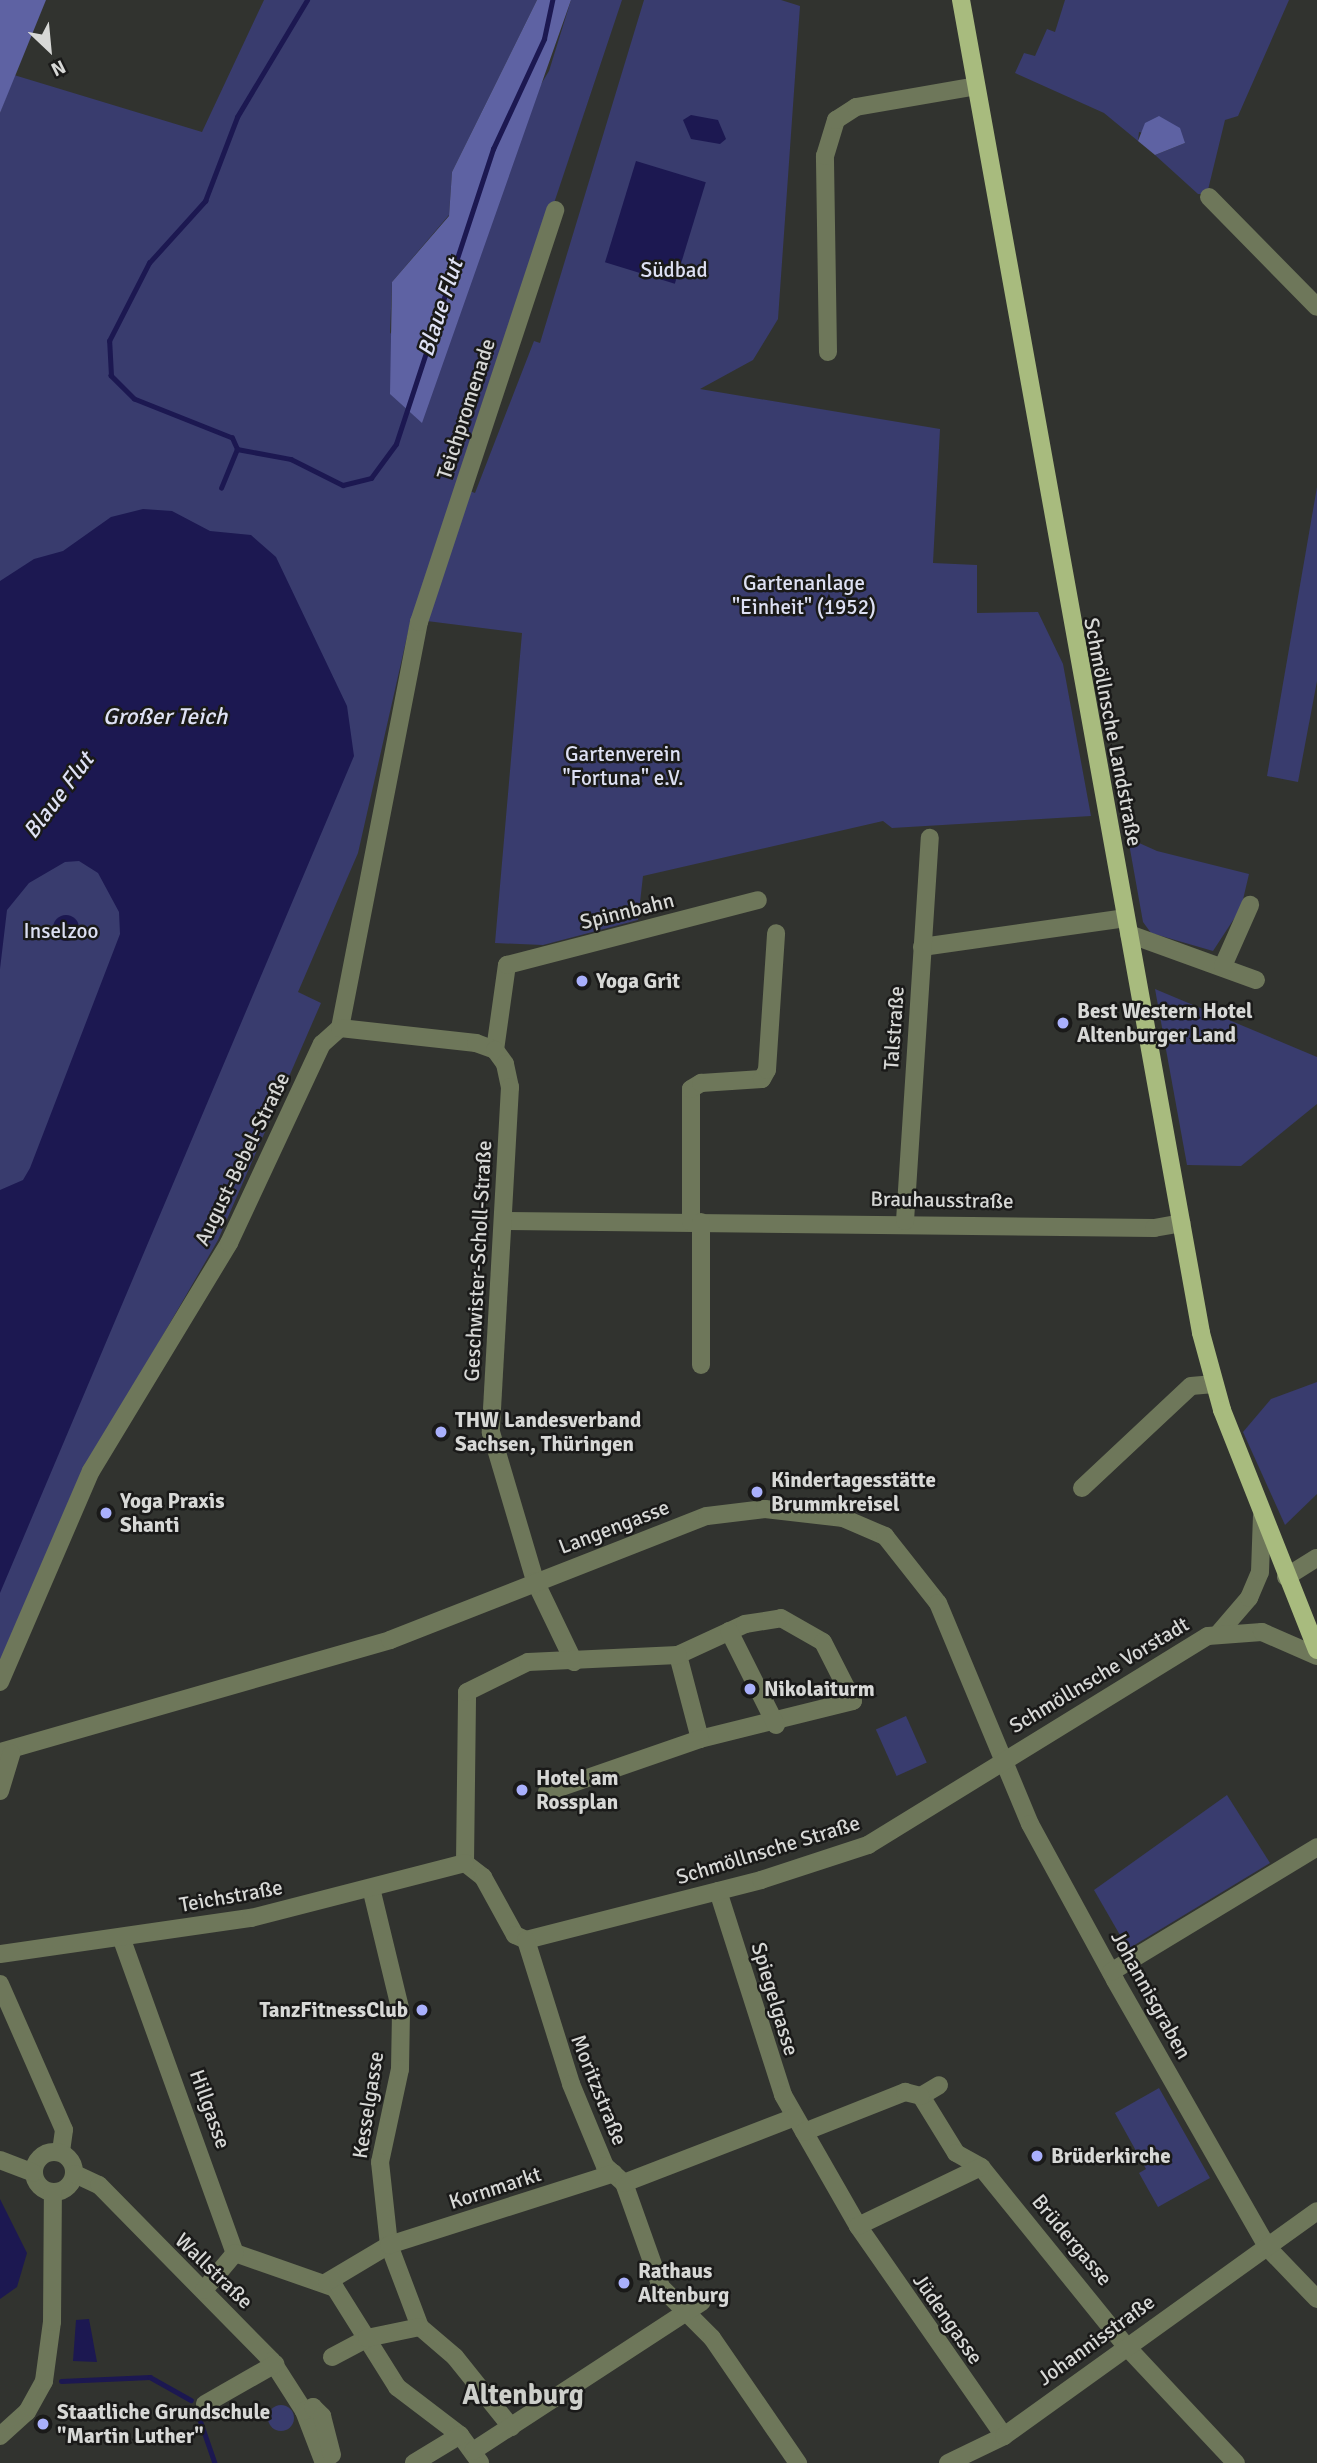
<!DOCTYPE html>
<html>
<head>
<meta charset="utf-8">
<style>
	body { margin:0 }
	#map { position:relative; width:1317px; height:2463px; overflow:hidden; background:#31332f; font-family:Signika,sans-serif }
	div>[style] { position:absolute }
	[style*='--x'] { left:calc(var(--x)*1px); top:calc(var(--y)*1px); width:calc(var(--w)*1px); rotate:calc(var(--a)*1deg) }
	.green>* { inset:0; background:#393c6e; transform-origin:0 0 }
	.round { border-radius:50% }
	.forest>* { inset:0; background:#5e62a3 }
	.water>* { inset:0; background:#1c1851; transform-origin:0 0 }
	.stream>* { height:4.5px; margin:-2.25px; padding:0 2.25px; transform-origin:2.25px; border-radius:2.25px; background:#1c1851 }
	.minor>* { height:18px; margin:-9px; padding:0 9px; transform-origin:9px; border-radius:9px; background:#6e775a }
	.minor>.ring { margin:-9px; padding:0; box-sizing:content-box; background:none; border:18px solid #6e775a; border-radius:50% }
	.major>* { height:18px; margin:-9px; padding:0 9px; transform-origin:9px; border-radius:9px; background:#a8bb7e }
	.dots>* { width:19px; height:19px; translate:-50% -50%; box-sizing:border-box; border:4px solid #1a1a19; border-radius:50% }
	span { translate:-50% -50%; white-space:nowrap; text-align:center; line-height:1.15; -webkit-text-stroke:5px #1a1a19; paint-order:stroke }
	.park-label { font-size:21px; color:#dde0f3 }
	.street-label { font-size:21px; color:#d7d8d6 }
	.poi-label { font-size:21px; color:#d7d8d6; font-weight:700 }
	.left { translate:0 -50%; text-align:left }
	.right { translate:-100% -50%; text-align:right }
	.water-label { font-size:23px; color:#dfe2f5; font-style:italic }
	.district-label { font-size:28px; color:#cdcfca; font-weight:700 }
	.north { position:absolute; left:14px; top:14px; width:70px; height:70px; -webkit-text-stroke:5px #1a1a19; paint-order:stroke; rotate:154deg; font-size:19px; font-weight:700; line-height:28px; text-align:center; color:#d7d8d6 }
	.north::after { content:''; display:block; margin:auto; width:24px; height:32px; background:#d7d8d6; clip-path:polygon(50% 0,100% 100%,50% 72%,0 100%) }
</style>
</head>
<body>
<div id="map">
	<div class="green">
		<div style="clip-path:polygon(264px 0,537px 0,452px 172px,449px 215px,392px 282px,390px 334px,549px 71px,571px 0,622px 0,459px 487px,475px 493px,534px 341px,540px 343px,644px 0,781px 0,800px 6px,778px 319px,753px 360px,700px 389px,940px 429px,933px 563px,977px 565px,977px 613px,1038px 612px,1063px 664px,1091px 816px,892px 828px,883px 821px,643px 876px,638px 920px,543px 945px,495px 943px,522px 633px,411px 619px,358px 853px,298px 992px,321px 1003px,218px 1240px,78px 1482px,0 1668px,0 113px,14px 75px,202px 132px)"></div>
		<div style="clip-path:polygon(1065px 0,1289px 0,1238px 116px,1225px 120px,1207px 194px,1198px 194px,1155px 155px,1185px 143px,1139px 132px,1138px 141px,1104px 113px,1015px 73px,1024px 53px,1035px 56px,1047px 29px,1055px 32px)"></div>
		<div style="clip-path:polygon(1317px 487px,1317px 681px,1298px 782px,1267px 776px)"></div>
		<div style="clip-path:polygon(1128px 838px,1157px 851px,1249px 874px,1241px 908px,1213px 951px,1151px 933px,1143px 922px)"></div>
		<div style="clip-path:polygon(1155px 989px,1317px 1057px,1317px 1104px,1241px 1166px,1187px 1165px)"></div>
		<div style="clip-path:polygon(1317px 1382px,1317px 1494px,1285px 1525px,1243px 1432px,1271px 1399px)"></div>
		<div style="left:906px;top:1716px;width:51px;height:33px;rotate:66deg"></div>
		<div style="clip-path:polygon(1227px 1795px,1270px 1863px,1128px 1949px,1094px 1890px)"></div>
		<div style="clip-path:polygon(1159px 2088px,1210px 2178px,1158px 2207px,1139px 2173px,1146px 2169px,1115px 2113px)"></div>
		<div class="round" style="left:268px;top:2405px;width:26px;height:26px"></div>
	</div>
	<div class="forest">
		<div style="clip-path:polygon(0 0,46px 0,0 113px)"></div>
		<div style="clip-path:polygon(537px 0,571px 0,422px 423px,390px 394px,392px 282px,449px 216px,452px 172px)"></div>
		<div style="clip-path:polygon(1159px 116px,1180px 128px,1185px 143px,1155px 155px,1138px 141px,1145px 123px)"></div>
	</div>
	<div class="water">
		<div style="clip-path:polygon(691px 115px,718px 120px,726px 139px,720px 144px,691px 139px,683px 120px)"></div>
		<div style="left:636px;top:161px;width:73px;height:106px;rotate:17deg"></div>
		<div style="clip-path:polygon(143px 509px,172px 511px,210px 531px,251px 535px,276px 557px,347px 706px,354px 756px,0 1593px,0 1190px,23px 1180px,30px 1168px,120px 934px,119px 912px,98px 873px,79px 861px,65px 862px,29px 883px,7px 910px,0 969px,0 581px,34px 559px,63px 551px,111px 517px)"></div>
		<div class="round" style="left:53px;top:915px;width:26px;height:26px"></div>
		<div style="clip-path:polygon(0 2199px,27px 2253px,17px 2287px,0 2299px)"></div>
		<div style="clip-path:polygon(89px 2319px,97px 2362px,73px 2361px,76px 2320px)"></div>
	</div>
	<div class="stream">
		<div style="--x:237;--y:449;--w:12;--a:-114"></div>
		<div style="--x:232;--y:438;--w:105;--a:-158.3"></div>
		<div style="--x:134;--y:399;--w:33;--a:-135"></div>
		<div style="--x:111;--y:376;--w:35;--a:-93"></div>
		<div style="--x:109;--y:341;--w:88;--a:-62.9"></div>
		<div style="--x:149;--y:263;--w:84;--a:-47.9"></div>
		<div style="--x:205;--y:201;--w:90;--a:-69.1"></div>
		<div style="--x:237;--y:117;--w:136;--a:-59.1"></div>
		<div style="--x:221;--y:488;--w:42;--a:-67.7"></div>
		<div style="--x:237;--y:449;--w:55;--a:10.5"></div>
		<div style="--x:291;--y:459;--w:58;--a:26.6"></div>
		<div style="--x:343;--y:485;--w:29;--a:-14"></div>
		<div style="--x:371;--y:478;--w:42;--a:-53.7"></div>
		<div style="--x:396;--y:444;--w:311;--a:-71.8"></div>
		<div style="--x:493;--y:149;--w:121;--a:-65.1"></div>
		<div style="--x:544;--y:39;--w:40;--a:-78"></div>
		<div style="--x:61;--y:2381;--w:89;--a:-2.6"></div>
		<div style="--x:150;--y:2377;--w:47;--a:29.3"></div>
		<div style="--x:198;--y:2414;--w:52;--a:70.9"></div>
	</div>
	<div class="minor">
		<div style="--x:1209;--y:197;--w:154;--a:45.5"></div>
		<div style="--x:828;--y:352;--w:196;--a:-90.9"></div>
		<div style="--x:825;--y:156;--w:38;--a:-73"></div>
		<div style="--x:836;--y:120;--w:24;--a:-33"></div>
		<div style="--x:856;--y:107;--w:122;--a:-9.9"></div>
		<div style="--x:1129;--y:934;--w:135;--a:19.9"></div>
		<div style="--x:922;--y:947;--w:206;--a:-8.1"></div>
		<div style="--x:1223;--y:966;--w:67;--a:-66.1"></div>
		<div style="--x:340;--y:1028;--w:414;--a:-79"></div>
		<div style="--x:419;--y:622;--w:434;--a:-71.7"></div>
		<div style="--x:495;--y:1050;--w:86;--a:-82"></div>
		<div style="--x:507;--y:965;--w:259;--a:-14.5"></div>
		<div style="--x:504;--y:1221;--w:650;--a:0.62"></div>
		<div style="--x:1154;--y:1228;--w:28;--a:-10"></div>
		<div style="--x:905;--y:1221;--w:384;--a:-86.3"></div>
		<div style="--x:691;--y:1222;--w:133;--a:-90"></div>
		<div style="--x:691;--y:1089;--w:12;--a:-31"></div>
		<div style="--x:701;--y:1083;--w:61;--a:-3.8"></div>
		<div style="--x:762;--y:1079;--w:10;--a:-61"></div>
		<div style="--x:767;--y:1070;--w:137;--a:-86.2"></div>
		<div style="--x:701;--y:1222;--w:143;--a:90"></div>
		<div style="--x:1082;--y:1488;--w:149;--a:-43.1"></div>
		<div style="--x:1191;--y:1386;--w:23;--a:-5"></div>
		<div style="--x:1286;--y:1577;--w:36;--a:-32"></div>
		<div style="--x:781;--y:1618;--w:48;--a:29.7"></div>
		<div style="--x:823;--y:1642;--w:66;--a:63"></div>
		<div style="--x:853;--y:1701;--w:158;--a:166.1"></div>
		<div style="--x:700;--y:1739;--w:87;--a:-104.7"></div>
		<div style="--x:678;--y:1655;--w:74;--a:-24.8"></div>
		<div style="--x:745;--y:1624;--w:36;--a:-9"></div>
		<div style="--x:729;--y:1631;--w:105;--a:63.4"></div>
		<div style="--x:1218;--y:1634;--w:48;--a:-49.3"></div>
		<div style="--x:1249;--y:1598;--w:28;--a:-67"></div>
		<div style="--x:1260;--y:1572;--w:56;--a:-88"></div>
		<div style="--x:0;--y:1682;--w:230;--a:-66.7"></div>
		<div style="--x:91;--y:1471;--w:267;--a:-58.8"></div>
		<div style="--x:229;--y:1243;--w:220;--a:-65"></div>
		<div style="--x:322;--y:1044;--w:24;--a:-42"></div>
		<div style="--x:340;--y:1028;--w:137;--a:6.3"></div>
		<div style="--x:476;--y:1043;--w:20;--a:20"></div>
		<div style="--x:495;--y:1050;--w:17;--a:54"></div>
		<div style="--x:505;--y:1064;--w:24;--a:78"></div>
		<div style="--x:510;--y:1087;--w:346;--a:93.2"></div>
		<div style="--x:491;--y:1432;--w:155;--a:73.5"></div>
		<div style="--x:535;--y:1581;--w:90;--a:64.3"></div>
		<div style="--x:0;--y:1752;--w:406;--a:-16"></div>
		<div style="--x:390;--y:1640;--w:340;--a:-21.4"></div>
		<div style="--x:707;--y:1516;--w:58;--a:-6.9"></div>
		<div style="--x:765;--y:1509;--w:79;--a:6.6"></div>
		<div style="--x:843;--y:1518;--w:46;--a:23.2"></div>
		<div style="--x:885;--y:1536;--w:85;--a:51.7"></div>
		<div style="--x:938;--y:1603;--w:239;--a:67.4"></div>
		<div style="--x:1030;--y:1824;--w:178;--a:61.4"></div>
		<div style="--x:1115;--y:1980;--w:307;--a:60.3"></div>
		<div style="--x:1267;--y:2247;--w:72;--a:46.1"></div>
		<div style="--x:0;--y:1791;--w:39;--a:-73"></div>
		<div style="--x:547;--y:1792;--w:162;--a:-19.1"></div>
		<div style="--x:465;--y:1863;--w:171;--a:-89.3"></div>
		<div style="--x:467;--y:1692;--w:68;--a:-26.2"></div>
		<div style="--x:528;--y:1662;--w:150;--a:-2.7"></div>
		<div style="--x:465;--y:1863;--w:23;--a:38"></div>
		<div style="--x:483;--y:1877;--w:66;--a:61.1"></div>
		<div style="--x:515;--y:1935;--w:12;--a:24"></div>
		<div style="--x:718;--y:1891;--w:214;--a:72.3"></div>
		<div style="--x:783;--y:2095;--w:151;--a:60.2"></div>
		<div style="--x:858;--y:2226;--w:256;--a:55.2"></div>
		<div style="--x:372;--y:1892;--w:123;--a:76.4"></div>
		<div style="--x:401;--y:2012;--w:57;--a:91"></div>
		<div style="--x:400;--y:2069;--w:95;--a:102.1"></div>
		<div style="--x:380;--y:2162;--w:83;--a:83.8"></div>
		<div style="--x:389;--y:2245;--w:88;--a:69.3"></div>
		<div style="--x:420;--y:2327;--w:46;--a:40.6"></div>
		<div style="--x:455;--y:2357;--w:90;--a:51.3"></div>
		<div style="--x:121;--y:1937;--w:336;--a:70.2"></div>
		<div style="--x:526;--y:1940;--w:243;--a:-14.3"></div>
		<div style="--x:761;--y:1880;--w:113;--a:-18.1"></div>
		<div style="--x:868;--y:1845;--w:399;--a:-31.6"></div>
		<div style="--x:1208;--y:1636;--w:54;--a:-4.2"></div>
		<div style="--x:1262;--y:1632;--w:60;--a:23.6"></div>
		<div style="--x:526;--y:1940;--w:151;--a:72.6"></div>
		<div style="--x:571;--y:2084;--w:89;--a:67.5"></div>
		<div style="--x:605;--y:2166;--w:25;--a:42"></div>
		<div style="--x:624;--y:2183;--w:110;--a:70.4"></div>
		<div style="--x:661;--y:2287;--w:72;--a:45"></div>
		<div style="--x:712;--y:2338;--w:152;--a:55.5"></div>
		<div style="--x:0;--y:1954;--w:254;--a:-8.2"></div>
		<div style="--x:251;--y:1918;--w:221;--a:-14.4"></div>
		<div style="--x:1111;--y:1972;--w:241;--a:-31.2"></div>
		<div style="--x:0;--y:1984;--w:159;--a:66.3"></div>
		<div style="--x:64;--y:2130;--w:22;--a:98"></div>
		<div style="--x:921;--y:2096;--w:67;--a:58.4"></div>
		<div style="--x:956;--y:2153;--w:29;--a:29"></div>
		<div style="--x:981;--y:2167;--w:229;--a:51"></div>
		<div style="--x:1125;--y:2345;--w:162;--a:46.8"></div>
		<div style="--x:921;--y:2096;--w:21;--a:-31"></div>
		<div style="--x:804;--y:2132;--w:109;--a:-21.6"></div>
		<div style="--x:905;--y:2092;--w:16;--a:14"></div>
		<div class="ring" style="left:34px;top:2152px;width:22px;height:22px"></div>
		<div style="--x:0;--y:2160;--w:36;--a:21"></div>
		<div style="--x:75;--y:2174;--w:26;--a:25"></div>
		<div style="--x:99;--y:2185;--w:247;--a:45.5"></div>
		<div style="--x:272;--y:2361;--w:59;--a:57.4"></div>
		<div style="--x:304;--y:2411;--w:56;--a:69"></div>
		<div style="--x:624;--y:2183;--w:183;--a:-21.1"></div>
		<div style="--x:858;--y:2226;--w:136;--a:-25.6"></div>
		<div style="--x:235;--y:2253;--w:106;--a:19.3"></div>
		<div style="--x:335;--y:2288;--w:117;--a:57.9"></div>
		<div style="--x:397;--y:2387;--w:79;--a:37.3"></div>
		<div style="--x:460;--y:2435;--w:34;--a:54"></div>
		<div style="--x:327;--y:2282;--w:72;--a:-30.8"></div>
		<div style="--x:389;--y:2245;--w:236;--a:-17.7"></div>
		<div style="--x:204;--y:2290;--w:48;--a:-50"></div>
		<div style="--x:332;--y:2357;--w:40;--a:-28"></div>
		<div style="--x:367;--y:2338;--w:54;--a:-11.7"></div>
		<div style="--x:205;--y:2404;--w:81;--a:-29.7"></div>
		<div style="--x:304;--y:2411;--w:10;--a:-24"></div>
		<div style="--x:313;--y:2407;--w:13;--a:45"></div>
		<div style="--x:322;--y:2416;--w:40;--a:75.6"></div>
		<div style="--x:0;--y:2436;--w:36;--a:-42"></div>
		<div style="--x:27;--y:2412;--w:35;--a:-61"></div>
		<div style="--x:44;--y:2381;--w:60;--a:-82.3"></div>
		<div style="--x:52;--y:2322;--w:130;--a:-89.6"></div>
		<div style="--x:473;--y:2451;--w:273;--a:-33.1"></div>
		<div style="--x:414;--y:2463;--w:54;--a:-31.3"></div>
		<div style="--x:948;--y:2463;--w:62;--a:-25.7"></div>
		<div style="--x:1004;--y:2436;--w:385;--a:-35.7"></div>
	</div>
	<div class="major">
		<div style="--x:961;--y:0;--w:1354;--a:79.79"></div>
		<div style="--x:1201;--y:1333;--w:80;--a:74.7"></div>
		<div style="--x:1222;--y:1410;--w:258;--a:68.4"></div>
	</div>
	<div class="dots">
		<div style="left:582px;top:981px;background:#a9b0fc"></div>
		<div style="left:1063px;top:1023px;background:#a9b0fc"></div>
		<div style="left:441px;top:1432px;background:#a9b0fc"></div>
		<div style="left:757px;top:1492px;background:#a9b0fc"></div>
		<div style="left:106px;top:1513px;background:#a9b0fc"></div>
		<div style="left:750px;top:1689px;background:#a9b0fc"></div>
		<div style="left:522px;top:1790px;background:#a9b0fc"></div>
		<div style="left:422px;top:2010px;background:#a9b0fc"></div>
		<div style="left:1037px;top:2156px;background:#a9b0fc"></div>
		<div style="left:624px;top:2283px;background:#a9b0fc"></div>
		<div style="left:43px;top:2424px;background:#a9b0fc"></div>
	</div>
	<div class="park-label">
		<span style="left:674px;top:270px">Südbad</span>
		<span style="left:804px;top:595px">Gartenanlage<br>"Einheit" (1952)</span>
		<span style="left:623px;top:766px">Gartenverein<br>"Fortuna" e.V.</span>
		<span style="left:61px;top:931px">Inselzoo</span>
	</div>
	<div class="street-label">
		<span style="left:466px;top:409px;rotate:-72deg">Teichpromenade</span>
		<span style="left:1113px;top:732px;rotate:79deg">Schmöllnsche Landstraße</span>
		<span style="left:627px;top:911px;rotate:-14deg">Spinnbahn</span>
		<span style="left:894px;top:1028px;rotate:-86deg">Talstraße</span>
		<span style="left:242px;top:1159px;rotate:-64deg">August-Bebel-Straße</span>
		<span style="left:942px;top:1200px;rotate:1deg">Brauhausstraße</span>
		<span style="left:478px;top:1261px;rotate:-87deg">Geschwister-Scholl-Straße</span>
		<span style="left:614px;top:1527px;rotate:-21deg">Langengasse</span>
		<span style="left:1099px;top:1675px;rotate:-31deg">Schmöllnsche Vorstadt</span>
		<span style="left:768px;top:1850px;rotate:-17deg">Schmöllnsche Straße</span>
		<span style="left:231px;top:1896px;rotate:-10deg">Teichstraße</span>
		<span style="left:1151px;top:1995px;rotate:61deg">Johannisgraben</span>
		<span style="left:775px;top:1999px;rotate:73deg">Spiegelgasse</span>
		<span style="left:599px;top:2090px;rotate:68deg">Moritzstraße</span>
		<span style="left:368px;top:2105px;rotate:-81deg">Kesselgasse</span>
		<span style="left:210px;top:2109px;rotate:70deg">Hillgasse</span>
		<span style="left:495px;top:2188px;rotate:-18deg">Kornmarkt</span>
		<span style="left:1072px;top:2240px;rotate:50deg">Brüdergasse</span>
		<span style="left:214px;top:2271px;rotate:44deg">Wallstraße</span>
		<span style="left:948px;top:2319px;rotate:55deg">Jüdengasse</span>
		<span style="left:1096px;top:2340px;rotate:-36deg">Johannisstraße</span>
	</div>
	<div class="poi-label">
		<span class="left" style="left:596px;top:981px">Yoga Grit</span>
		<span class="left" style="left:1077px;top:1023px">Best Western Hotel<br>Altenburger Land</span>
		<span class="left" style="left:455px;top:1432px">THW Landesverband<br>Sachsen, Thüringen</span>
		<span class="left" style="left:771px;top:1492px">Kindertagesstätte<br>Brummkreisel</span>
		<span class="left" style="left:120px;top:1513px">Yoga Praxis<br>Shanti</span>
		<span class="left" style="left:764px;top:1689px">Nikolaiturm</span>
		<span class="left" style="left:536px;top:1790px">Hotel am<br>Rossplan</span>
		<span class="right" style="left:408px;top:2010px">TanzFitnessClub</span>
		<span class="left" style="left:1051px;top:2156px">Brüderkirche</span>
		<span class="left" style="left:638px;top:2283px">Rathaus<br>Altenburg</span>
		<span class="left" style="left:57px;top:2424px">Staatliche Grundschule<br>"Martin Luther"</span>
	</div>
	<div class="water-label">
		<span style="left:441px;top:308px;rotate:-72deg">Blaue Flut</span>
		<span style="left:165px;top:717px">Großer Teich</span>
		<span style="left:59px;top:796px;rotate:-53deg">Blaue Flut</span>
	</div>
	<div class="district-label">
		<span style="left:523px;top:2395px">Altenburg</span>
	</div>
	<div class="north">N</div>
</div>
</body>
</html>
